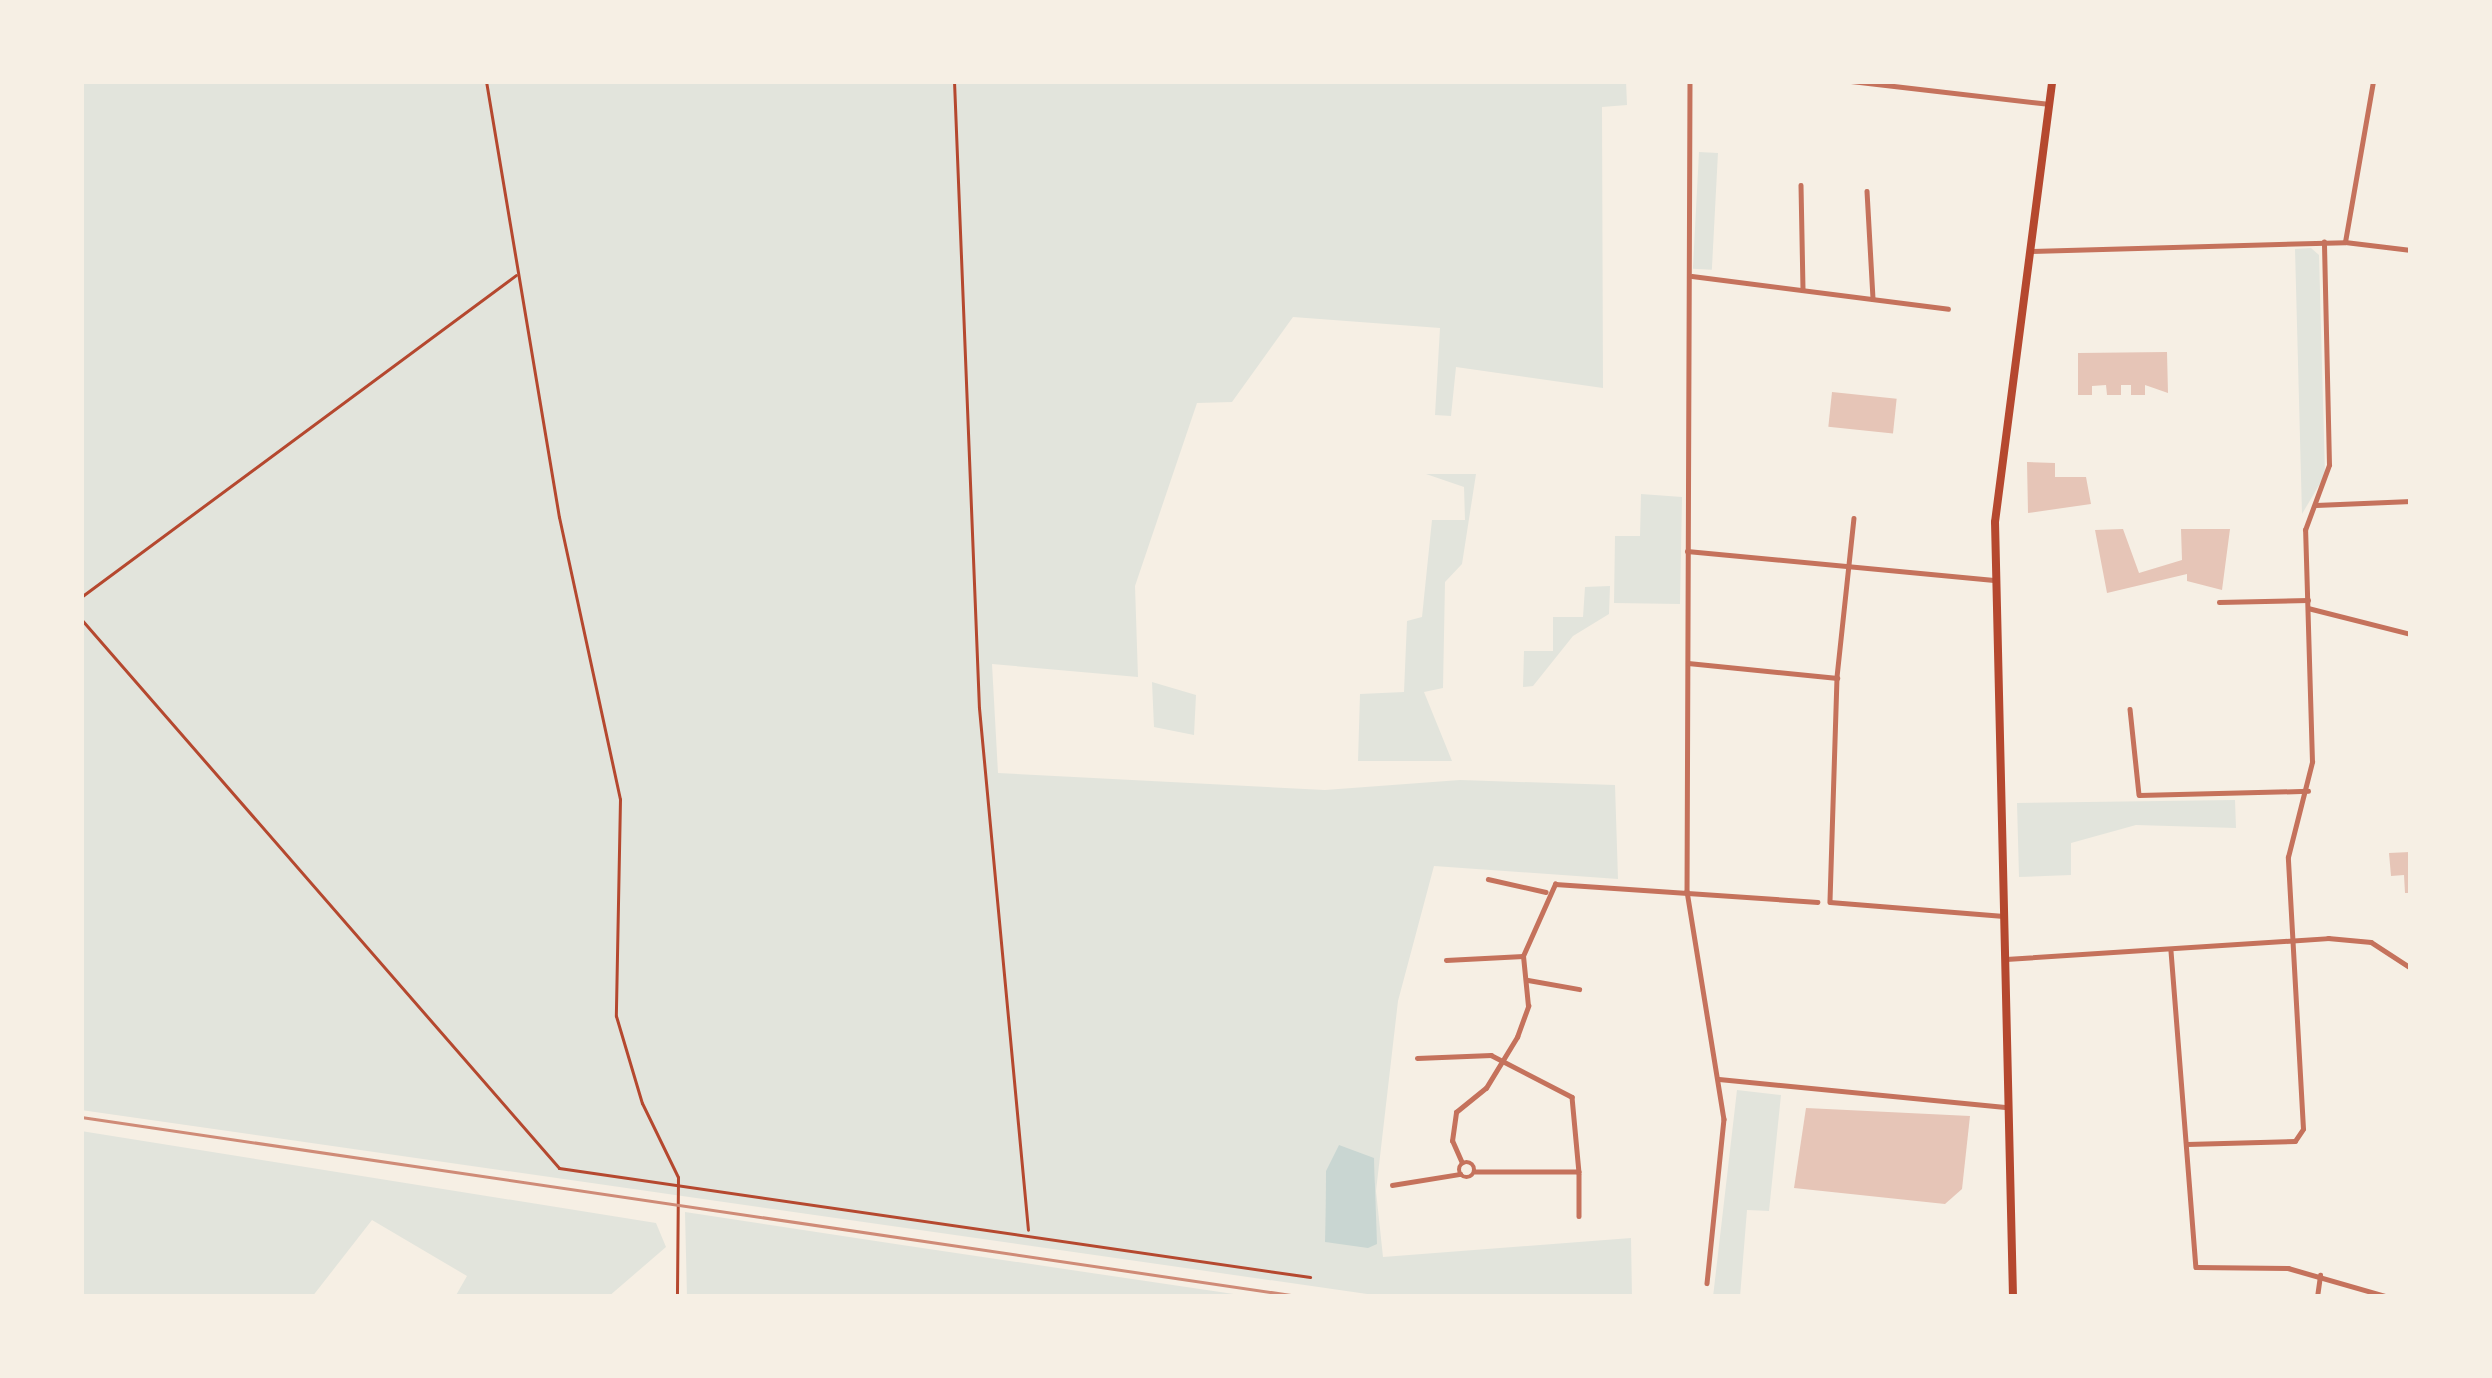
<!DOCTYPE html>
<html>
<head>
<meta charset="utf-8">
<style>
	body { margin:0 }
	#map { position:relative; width:2492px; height:1378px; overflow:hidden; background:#f6efe4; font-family:"Crimson Pro",serif }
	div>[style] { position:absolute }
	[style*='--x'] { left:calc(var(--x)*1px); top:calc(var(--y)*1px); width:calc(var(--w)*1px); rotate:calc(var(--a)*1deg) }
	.green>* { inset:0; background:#e2e4dc; transform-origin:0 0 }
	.water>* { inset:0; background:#c9d6d2 }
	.building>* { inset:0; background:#e6c5b7; transform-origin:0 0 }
	.path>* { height:3px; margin:-1.5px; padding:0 1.5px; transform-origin:1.5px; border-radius:1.5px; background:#b5482f }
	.minor>* { height:4.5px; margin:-2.25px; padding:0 2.25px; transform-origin:2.25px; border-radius:2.25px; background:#c5725c }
	.minor>.ring { margin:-2.25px; padding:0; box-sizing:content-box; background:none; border:4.5px solid #c5725c; border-radius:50% }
	.primary>* { height:8px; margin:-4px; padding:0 4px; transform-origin:4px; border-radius:4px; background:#b5482f }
	.rail>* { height:3px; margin:-1.5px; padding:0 1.5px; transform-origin:1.5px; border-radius:1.5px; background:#cf8b77 }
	span { translate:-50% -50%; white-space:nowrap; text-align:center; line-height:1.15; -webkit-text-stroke:9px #f6efe4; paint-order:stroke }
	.frame { position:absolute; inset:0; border:84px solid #f6efe4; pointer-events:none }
</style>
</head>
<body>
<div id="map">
	<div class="green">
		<div style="clip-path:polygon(evenodd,81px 81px,1626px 81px,1627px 105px,1602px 107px,1603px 388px,1456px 367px,1451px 416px,1435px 415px,1440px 328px,1293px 317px,1232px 402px,1197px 403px,1135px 586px,1138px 677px,992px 664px,998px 773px,1325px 790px,1460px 780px,1615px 785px,1618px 879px,1434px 866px,1398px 1001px,1376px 1191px,1383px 1257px,1631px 1238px,1632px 1297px,1388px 1297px,81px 1110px,81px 81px,1374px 1158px,1376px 1244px,1325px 1242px,1326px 1171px,1374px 1158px)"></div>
		<div style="left:1699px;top:152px;width:19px;height:117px;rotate:3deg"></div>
		<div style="clip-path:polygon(2311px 248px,2319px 255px,2325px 475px,2302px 514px,2295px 249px)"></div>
		<div style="clip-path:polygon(1426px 474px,1476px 474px,1462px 564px,1445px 582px,1443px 688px,1424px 692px,1452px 761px,1358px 761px,1360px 694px,1404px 692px,1407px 621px,1422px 617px,1432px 520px,1465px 520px,1464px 487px)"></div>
		<div style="clip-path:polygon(1641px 494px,1682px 497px,1680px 604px,1614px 603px,1615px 536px,1640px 536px)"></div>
		<div style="clip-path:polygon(1610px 586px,1609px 614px,1573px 636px,1533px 686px,1523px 687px,1524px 651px,1553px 651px,1553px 617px,1583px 617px,1585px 587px)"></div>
		<div style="clip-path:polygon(1152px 682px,1196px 695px,1194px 735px,1154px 727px)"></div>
		<div style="clip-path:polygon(2235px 800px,2236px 828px,2136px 825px,2071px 843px,2071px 875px,2019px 877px,2017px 803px)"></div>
		<div style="clip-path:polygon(1737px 1090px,1781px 1095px,1769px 1211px,1747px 1210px,1740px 1297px,1713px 1297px)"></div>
		<div style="clip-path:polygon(81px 1131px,656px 1223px,666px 1247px,608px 1297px,455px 1297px,467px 1276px,372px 1220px,312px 1297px,81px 1297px)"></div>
		<div style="clip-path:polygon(685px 1212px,902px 1245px,1254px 1297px,687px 1297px)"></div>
	</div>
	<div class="water">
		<div style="clip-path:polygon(1339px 1145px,1374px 1158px,1377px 1244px,1368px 1248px,1325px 1242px,1326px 1171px)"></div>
	</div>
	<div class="building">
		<div style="clip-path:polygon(2167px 352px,2168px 393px,2145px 385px,2145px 395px,2131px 395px,2131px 385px,2121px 385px,2121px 395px,2107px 395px,2106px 385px,2092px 386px,2092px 395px,2078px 395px,2078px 353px)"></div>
		<div style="left:1832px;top:392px;width:65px;height:35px;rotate:6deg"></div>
		<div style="clip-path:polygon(2027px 462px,2055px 463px,2055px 477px,2086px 477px,2091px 504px,2028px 513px)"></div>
		<div style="clip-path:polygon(2123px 529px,2139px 573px,2182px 560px,2181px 529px,2230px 529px,2222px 590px,2187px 581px,2187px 574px,2107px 593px,2095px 530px)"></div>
		<div style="clip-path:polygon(2389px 853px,2410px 852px,2411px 893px,2405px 893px,2404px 875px,2391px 876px)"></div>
		<div style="clip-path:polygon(1806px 1108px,1970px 1116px,1962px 1189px,1945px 1204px,1794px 1188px)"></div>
	</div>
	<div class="path">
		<div style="--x:486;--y:81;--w:442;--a:80.5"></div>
		<div style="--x:559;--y:517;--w:289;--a:77.8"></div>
		<div style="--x:620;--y:799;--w:217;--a:91.1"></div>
		<div style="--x:616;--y:1016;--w:91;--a:73.4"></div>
		<div style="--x:642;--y:1103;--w:82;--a:64.1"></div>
		<div style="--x:678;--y:1177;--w:120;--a:90.5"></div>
		<div style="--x:954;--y:81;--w:627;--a:87.72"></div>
		<div style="--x:979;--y:708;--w:524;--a:84.64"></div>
		<div style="--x:81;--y:597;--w:541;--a:-36.51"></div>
		<div style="--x:81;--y:619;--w:728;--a:48.95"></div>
		<div style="--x:559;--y:1168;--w:759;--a:8.26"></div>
	</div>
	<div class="minor">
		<div style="--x:1690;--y:81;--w:810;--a:90.21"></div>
		<div style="--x:1687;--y:891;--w:231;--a:80.8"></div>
		<div style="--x:1724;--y:1119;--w:165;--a:95.9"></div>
		<div style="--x:1851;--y:81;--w:200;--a:6.6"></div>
		<div style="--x:1801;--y:185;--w:105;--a:88.9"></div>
		<div style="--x:1867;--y:191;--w:108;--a:86.8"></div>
		<div style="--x:2345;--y:242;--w:163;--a:-80.1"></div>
		<div style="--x:2029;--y:251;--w:316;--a:-1.6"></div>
		<div style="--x:2345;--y:242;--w:66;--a:6.9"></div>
		<div style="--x:1692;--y:276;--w:258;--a:7.3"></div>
		<div style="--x:2316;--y:505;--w:95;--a:-2.4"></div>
		<div style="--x:1854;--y:518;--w:161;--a:96.1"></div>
		<div style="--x:1837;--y:678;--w:224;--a:91.8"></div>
		<div style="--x:1830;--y:902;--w:174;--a:4.6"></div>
		<div style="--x:1687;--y:551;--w:308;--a:5.4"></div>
		<div style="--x:2219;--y:602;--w:89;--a:-1.3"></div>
		<div style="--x:2308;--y:608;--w:106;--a:14.2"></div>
		<div style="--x:1688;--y:663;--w:150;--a:5.7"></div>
		<div style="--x:2130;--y:709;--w:86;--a:84"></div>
		<div style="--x:2139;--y:795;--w:169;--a:-1.4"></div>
		<div style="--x:1488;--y:879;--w:59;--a:12.6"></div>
		<div style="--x:2171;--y:951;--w:317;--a:85.5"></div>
		<div style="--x:2196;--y:1267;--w:92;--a:0.6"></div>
		<div style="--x:2288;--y:1268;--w:105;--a:16"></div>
		<div style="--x:2006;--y:959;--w:323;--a:-3.7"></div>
		<div style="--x:2328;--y:938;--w:43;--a:5.3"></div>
		<div style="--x:2371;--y:942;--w:48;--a:33"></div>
		<div style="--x:1446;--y:960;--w:77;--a:-3"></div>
		<div style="--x:1528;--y:980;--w:52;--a:10"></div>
		<div style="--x:1417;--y:1058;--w:74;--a:-2.3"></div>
		<div style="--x:1491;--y:1055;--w:91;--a:27.4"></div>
		<div style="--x:1572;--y:1097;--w:75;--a:84.7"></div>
		<div style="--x:1579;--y:1172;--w:104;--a:180"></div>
		<div style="--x:1719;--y:1079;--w:287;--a:5.6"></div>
		<div style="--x:2187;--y:1144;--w:108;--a:-1.6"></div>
		<div style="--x:2295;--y:1141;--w:14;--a:-56"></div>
		<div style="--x:2303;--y:1129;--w:272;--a:-93.2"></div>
		<div style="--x:2288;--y:857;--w:98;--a:-75.8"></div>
		<div style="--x:2312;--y:762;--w:232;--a:-91.7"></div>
		<div style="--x:2305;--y:530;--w:69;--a:-69.7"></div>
		<div style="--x:2329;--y:465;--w:223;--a:-91.3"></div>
		<div class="ring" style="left:1459px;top:1162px;width:11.5px;height:11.5px"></div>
		<div style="--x:1462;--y:1163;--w:24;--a:-114"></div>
		<div style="--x:1452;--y:1141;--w:29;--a:-82"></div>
		<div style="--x:1456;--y:1112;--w:38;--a:-39"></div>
		<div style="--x:1486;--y:1088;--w:60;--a:-58.7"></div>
		<div style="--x:1517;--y:1037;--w:33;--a:-70"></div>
		<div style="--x:1528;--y:1006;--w:50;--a:-95.7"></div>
		<div style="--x:1523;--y:956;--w:79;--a:-66"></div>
		<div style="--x:1555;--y:884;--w:263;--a:3.9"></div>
		<div style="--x:1579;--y:1174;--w:42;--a:90"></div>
		<div style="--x:1392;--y:1185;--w:69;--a:-9.2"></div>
		<div style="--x:2317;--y:1297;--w:22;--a:-82"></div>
	</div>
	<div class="primary">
		<div style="--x:2013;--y:1297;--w:775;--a:-91.33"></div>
		<div style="--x:1995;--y:522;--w:445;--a:-82.6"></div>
	</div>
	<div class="rail">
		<div style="--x:81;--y:1117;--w:1236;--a:8.37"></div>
	</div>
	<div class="frame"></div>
</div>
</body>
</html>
